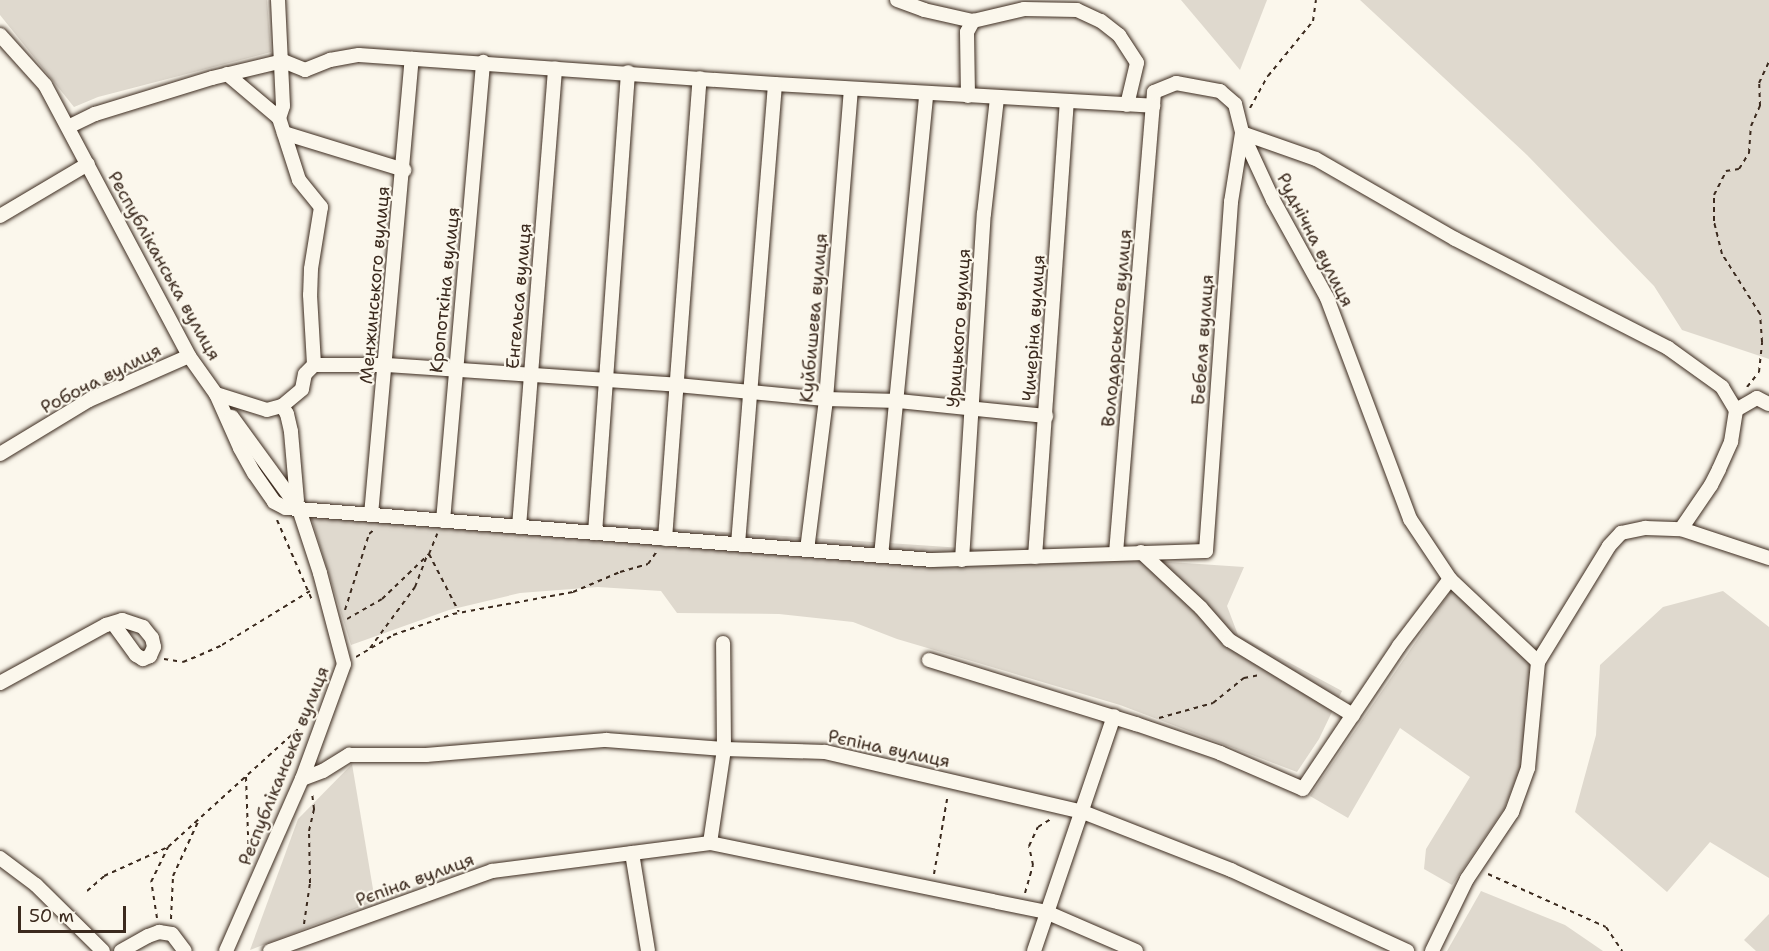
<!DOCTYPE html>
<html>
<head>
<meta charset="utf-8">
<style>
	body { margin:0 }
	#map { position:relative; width:1769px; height:951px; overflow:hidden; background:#fbf7ec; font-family:"Shantell Sans",sans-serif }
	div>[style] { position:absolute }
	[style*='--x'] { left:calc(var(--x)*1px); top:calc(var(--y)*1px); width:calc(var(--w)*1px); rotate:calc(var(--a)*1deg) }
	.green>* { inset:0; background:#dfd9ce }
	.path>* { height:2px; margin-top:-1px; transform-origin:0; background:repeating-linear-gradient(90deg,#3b2a1e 0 4.5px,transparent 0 9px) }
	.roads { filter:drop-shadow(0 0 2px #3b2a1e) drop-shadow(0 0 2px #3b2a1e) }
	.minor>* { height:14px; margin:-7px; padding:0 7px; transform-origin:7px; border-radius:7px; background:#fbf7ec }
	span { translate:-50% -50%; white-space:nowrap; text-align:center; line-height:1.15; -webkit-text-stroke:4.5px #fbf7ec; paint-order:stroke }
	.street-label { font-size:18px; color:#3b2a1e }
	.scale { position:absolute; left:18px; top:906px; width:108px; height:27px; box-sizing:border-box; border:3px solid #3b2a1e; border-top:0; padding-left:8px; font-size:18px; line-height:21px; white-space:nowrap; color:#3b2a1e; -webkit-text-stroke:4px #fbf7ec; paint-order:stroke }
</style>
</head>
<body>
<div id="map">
	<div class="green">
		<div style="clip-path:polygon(0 0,267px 0,271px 52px,98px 97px,74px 107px,0 15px)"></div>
		<div style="clip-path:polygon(1181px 0,1267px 0,1240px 70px)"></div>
		<div style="clip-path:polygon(1360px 0,1769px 0,1769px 359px,1682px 330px,1654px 286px,1527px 155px)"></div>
		<div style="clip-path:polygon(307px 504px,1244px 567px,1227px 606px,1238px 635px,1342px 691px,1319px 739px,1297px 772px,1120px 705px,897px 639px,853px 622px,779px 614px,677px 613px,661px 591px,598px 587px,520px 593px,449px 610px,351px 645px)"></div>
		<div style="clip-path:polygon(1452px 589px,1531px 664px,1521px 766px,1504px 809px,1452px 885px,1424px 869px,1426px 849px,1470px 777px,1400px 728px,1348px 818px,1310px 796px)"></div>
		<div style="clip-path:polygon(1723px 591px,1769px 627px,1769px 878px,1710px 842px,1667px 892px,1575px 812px,1596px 735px,1600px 665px,1663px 607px)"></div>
		<div style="clip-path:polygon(352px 764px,375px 901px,250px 950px,298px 819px)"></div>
		<div style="clip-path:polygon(1481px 891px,1565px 925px,1603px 951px,1447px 951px)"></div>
		<div style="clip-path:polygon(1769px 914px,1769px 951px,1756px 951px,1744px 940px)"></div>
	</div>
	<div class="path">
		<div style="--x:1250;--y:108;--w:37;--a:-61"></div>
		<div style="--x:1268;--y:76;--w:71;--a:-50.7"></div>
		<div style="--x:1313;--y:21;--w:21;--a:-82"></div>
		<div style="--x:1747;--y:387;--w:19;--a:-51"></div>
		<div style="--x:1759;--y:372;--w:30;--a:-84"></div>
		<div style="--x:1762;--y:342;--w:28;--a:-94"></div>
		<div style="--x:1760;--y:314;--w:71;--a:-122.3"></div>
		<div style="--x:1722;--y:254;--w:34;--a:-104"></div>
		<div style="--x:1714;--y:221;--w:26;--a:-90"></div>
		<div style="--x:1714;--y:195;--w:27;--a:-63"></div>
		<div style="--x:1726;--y:171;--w:13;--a:-9"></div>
		<div style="--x:1739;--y:169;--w:19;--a:-58"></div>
		<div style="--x:1749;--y:153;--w:27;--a:-86"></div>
		<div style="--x:1751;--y:126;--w:22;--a:-66"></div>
		<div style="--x:1760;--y:106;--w:23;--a:-92"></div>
		<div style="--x:1759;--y:83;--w:23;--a:-65"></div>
		<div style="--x:277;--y:520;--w:87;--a:66.4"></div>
		<div style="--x:429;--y:554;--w:65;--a:62.7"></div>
		<div style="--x:345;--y:610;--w:80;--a:-72.5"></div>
		<div style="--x:369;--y:534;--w:8;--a:-40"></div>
		<div style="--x:347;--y:619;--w:40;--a:-29.7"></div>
		<div style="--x:382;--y:599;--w:65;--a:-43.8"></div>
		<div style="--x:429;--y:554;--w:22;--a:-68"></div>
		<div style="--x:370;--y:648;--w:76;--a:-53.6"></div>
		<div style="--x:415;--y:587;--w:33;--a:-69"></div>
		<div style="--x:356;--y:657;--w:43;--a:-30.7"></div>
		<div style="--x:393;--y:635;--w:64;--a:-19.3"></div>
		<div style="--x:453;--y:614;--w:122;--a:-10.4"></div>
		<div style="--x:573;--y:592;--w:51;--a:-23.1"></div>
		<div style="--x:620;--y:572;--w:29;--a:-16"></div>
		<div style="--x:648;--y:564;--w:16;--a:-55"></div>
		<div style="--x:164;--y:659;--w:19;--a:9"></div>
		<div style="--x:183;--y:662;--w:18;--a:-22"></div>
		<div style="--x:200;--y:655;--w:24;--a:-24"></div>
		<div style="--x:222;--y:645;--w:103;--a:-31.5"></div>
		<div style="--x:1159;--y:718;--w:56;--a:-15.5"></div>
		<div style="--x:1213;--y:703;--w:40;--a:-39"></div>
		<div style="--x:1244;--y:678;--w:16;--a:-11"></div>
		<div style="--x:246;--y:777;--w:85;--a:88"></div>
		<div style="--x:934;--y:874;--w:81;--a:-80.1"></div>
		<div style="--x:1488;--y:874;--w:129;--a:24.2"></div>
		<div style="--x:1606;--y:927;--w:29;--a:56"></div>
		<div style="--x:87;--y:891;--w:23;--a:-41"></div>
		<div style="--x:104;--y:876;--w:70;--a:-24.4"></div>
		<div style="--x:168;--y:847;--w:189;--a:-42.2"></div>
		<div style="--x:1025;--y:893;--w:29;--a:-74"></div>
		<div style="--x:1033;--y:865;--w:19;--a:-102"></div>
		<div style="--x:1029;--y:846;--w:21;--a:-65"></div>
		<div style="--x:1038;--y:827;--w:15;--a:-32"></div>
		<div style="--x:157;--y:918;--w:36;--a:-99"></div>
		<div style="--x:151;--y:882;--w:39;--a:-64"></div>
		<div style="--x:171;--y:919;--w:43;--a:-87.3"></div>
		<div style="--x:173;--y:876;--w:60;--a:-65.2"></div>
		<div style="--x:304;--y:924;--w:41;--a:-81.7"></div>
		<div style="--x:310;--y:883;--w:52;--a:-91.1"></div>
		<div style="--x:309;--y:831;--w:23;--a:-77"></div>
		<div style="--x:314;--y:809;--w:16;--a:-97"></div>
	</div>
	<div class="roads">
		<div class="minor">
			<div style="--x:278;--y:0;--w:106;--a:87.3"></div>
			<div style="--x:283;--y:106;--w:13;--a:108"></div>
			<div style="--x:897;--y:0;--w:29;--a:20"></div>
			<div style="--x:924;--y:10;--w:50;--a:12.7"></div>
			<div style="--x:973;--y:21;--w:52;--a:-13.2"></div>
			<div style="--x:1024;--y:9;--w:53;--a:1.1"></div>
			<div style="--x:1077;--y:10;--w:26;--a:25"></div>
			<div style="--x:1101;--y:21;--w:23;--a:38"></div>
			<div style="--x:1119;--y:35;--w:33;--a:57"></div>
			<div style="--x:1137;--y:63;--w:43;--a:103.4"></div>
			<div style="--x:0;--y:35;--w:67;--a:48"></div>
			<div style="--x:45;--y:85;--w:307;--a:62"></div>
			<div style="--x:189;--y:356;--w:55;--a:54.6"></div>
			<div style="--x:227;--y:74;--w:68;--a:40.2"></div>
			<div style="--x:279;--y:118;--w:65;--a:72.1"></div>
			<div style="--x:299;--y:180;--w:35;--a:51"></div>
			<div style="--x:321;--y:207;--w:63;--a:99.2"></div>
			<div style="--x:311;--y:269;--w:26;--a:92"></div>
			<div style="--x:310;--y:295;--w:70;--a:86.7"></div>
			<div style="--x:968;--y:96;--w:64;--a:-90.9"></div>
			<div style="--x:967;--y:32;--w:13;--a:-61"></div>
			<div style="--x:68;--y:127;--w:30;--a:-26"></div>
			<div style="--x:95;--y:114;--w:122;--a:-17.1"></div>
			<div style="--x:212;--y:78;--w:73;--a:-13.5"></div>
			<div style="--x:283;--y:61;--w:24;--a:22"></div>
			<div style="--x:305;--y:70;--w:27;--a:-22"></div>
			<div style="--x:330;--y:60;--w:29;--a:-10"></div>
			<div style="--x:359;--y:55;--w:417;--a:4"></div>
			<div style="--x:775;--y:84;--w:379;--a:3.3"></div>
			<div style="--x:1153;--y:106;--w:14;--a:-86"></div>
			<div style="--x:1154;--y:92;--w:24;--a:-22"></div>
			<div style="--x:1176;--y:83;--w:45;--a:10.3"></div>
			<div style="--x:1220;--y:91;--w:20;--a:41"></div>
			<div style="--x:1235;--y:104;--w:30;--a:76"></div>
			<div style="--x:1242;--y:133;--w:74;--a:65.2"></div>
			<div style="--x:1273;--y:200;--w:112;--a:61.1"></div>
			<div style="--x:1327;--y:298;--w:236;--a:69.4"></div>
			<div style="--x:1410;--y:519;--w:72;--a:56.3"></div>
			<div style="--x:1450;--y:579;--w:121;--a:43.3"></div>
			<div style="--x:1538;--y:662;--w:136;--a:-58.5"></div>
			<div style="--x:1609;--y:546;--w:18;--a:-47"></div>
			<div style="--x:1621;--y:533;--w:25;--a:-12"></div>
			<div style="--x:1645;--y:528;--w:36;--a:2"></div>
			<div style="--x:1681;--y:529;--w:53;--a:-55.7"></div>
			<div style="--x:1711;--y:485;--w:18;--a:-63"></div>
			<div style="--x:1719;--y:469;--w:30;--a:-66"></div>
			<div style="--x:1731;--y:442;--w:32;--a:-81"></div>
			<div style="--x:284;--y:133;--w:126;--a:17.1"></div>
			<div style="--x:1242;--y:133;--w:78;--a:19.4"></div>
			<div style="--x:1316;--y:159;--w:160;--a:29.9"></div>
			<div style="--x:1455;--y:239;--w:239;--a:27.1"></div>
			<div style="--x:1668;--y:348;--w:67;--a:35.8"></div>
			<div style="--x:1722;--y:387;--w:27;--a:59"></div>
			<div style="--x:1736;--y:410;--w:24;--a:-30"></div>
			<div style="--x:1757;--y:398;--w:13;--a:27"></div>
			<div style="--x:0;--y:216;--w:102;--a:-30.6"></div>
			<div style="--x:216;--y:394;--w:59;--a:66"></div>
			<div style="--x:240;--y:448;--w:29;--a:61"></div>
			<div style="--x:254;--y:473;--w:35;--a:55"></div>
			<div style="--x:274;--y:502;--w:13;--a:27"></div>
			<div style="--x:286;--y:508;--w:648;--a:4.6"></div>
			<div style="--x:932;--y:560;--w:274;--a:-1.9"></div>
			<div style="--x:1206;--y:551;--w:350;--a:-85.9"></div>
			<div style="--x:1231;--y:202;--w:70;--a:-80.9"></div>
			<div style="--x:216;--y:394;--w:53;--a:17.4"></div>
			<div style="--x:267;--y:410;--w:16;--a:-15"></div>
			<div style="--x:282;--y:406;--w:26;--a:-40"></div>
			<div style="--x:302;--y:389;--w:15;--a:-79"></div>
			<div style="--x:305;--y:374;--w:13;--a:-45"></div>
			<div style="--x:314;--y:365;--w:73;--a:0"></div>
			<div style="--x:387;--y:365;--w:291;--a:3.9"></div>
			<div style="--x:677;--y:385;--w:150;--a:5.4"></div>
			<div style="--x:826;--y:399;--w:72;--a:1.6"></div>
			<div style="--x:898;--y:401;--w:149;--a:5.8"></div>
			<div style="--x:282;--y:406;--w:9;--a:58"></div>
			<div style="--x:287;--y:414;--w:18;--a:77"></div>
			<div style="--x:291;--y:432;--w:69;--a:85"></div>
			<div style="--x:0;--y:454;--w:104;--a:-31.2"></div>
			<div style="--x:89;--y:400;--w:109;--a:-23.7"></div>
			<div style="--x:371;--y:515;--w:458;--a:-84.9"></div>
			<div style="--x:443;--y:521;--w:461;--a:-85"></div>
			<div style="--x:519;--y:527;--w:460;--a:-85.5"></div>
			<div style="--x:1681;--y:529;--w:93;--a:18.2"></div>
			<div style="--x:595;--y:533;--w:462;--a:-85.9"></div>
			<div style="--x:665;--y:539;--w:462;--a:-85.7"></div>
			<div style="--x:738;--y:544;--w:461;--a:-85.4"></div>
			<div style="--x:807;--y:550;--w:152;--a:-82.8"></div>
			<div style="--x:826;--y:399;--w:311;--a:-85.4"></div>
			<div style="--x:1141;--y:552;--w:82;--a:43"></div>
			<div style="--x:1201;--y:608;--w:43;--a:48.8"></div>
			<div style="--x:1229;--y:640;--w:145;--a:31.2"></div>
			<div style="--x:1116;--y:553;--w:449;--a:-85.3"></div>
			<div style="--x:881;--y:556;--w:464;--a:-84.4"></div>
			<div style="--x:1035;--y:557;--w:456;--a:-86"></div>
			<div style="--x:962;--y:560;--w:347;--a:-86.4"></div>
			<div style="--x:984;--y:214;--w:117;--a:-83.6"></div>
			<div style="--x:929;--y:660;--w:217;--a:17.2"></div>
			<div style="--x:1136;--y:724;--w:89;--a:19"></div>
			<div style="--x:1220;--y:753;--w:90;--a:23.4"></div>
			<div style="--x:1303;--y:789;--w:172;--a:-56.1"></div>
			<div style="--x:1399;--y:646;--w:84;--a:-52.7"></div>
			<div style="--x:0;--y:683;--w:121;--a:-28.7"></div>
			<div style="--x:106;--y:625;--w:17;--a:-17"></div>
			<div style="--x:122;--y:620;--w:22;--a:18"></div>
			<div style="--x:143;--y:627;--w:14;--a:51"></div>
			<div style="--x:152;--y:638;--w:9;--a:77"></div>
			<div style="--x:154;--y:647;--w:10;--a:114"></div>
			<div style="--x:150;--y:656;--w:8;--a:157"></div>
			<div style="--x:143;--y:659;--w:8;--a:-150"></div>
			<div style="--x:136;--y:655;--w:39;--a:-126"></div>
			<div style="--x:302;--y:779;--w:22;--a:-21"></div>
			<div style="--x:323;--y:771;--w:31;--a:-32"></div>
			<div style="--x:349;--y:755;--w:77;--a:0"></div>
			<div style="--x:426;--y:755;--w:181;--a:-4.8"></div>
			<div style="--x:606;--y:740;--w:118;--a:4.4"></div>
			<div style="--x:724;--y:749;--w:101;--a:1.7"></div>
			<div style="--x:825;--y:752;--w:265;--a:13.1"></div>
			<div style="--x:1083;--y:812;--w:159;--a:21.4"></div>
			<div style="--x:1231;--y:870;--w:194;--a:24.7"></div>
			<div style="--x:710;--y:843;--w:95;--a:-81.5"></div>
			<div style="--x:724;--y:749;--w:106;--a:-90.5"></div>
			<div style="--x:632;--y:853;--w:99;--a:80.7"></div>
			<div style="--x:0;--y:858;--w:45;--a:36.9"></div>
			<div style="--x:36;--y:885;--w:94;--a:44.6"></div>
			<div style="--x:121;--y:951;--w:31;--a:-29"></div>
			<div style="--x:148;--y:936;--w:12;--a:-20"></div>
			<div style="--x:159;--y:932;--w:13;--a:9"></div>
			<div style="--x:172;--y:934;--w:21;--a:53"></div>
			<div style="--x:226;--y:951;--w:188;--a:-66.2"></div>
			<div style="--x:302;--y:779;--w:122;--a:-69.9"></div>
			<div style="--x:344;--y:664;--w:94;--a:-104.8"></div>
			<div style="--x:320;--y:573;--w:67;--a:-108.2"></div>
			<div style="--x:299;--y:509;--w:114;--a:-126.1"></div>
			<div style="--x:270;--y:951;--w:236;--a:-19.8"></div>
			<div style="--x:492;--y:871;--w:220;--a:-7.3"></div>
			<div style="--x:710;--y:843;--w:343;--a:11.6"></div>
			<div style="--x:1046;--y:912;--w:98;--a:23.4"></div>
			<div style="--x:1034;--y:951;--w:248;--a:-71.2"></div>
			<div style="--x:1432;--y:951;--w:80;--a:-64.1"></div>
			<div style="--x:1467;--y:879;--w:81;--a:-56.1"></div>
			<div style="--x:1512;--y:812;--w:47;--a:-70"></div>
			<div style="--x:1528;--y:768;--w:106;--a:-84.6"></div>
		</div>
	</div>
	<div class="street-label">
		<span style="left:1315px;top:240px;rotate:63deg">Руднічна вулиця</span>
		<span style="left:164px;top:266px;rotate:61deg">Республіканська вулиця</span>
		<span style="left:375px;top:285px;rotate:-85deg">Менжинського вулиця</span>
		<span style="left:445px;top:290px;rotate:-84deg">Кропоткіна вулиця</span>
		<span style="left:519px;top:296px;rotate:-85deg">Енгельса вулиця</span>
		<span style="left:814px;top:318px;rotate:-85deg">Куйбишева вулиця</span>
		<span style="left:959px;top:328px;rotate:-86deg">Урицького вулиця</span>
		<span style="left:1034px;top:328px;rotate:-86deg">Чичеріна вулиця</span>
		<span style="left:1117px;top:328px;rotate:-85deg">Володарського вулиця</span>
		<span style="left:1203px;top:340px;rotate:-86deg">Бебеля вулиця</span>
		<span style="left:101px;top:379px;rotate:-27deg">Робоча вулиця</span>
		<span style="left:889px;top:749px;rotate:12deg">Рєпіна вулиця</span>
		<span style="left:284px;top:766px;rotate:-68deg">Республіканська вулиця</span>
		<span style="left:415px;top:880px;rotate:-20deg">Рєпіна вулиця</span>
	</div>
	<div class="scale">50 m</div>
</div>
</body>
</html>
